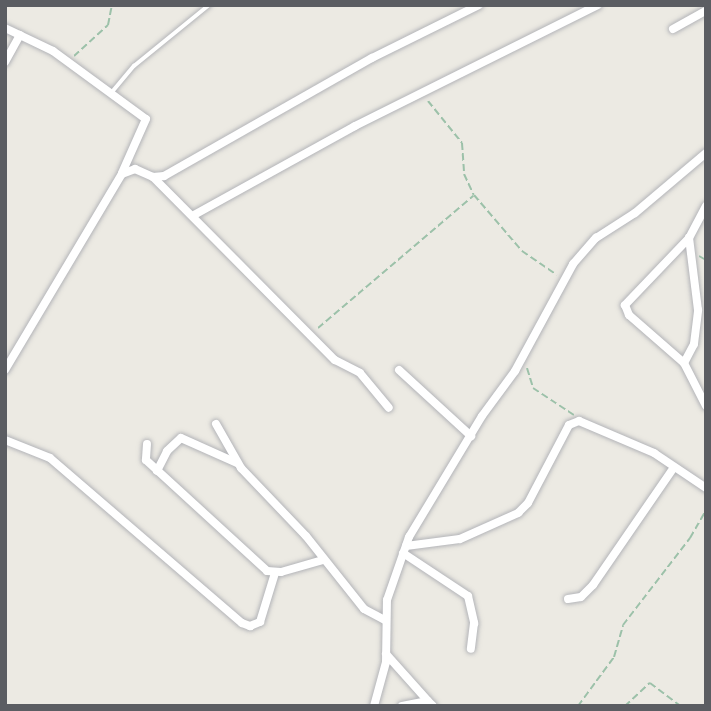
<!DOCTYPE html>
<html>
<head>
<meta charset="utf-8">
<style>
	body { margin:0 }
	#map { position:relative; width:711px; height:711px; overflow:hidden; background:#eceae3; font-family:Rubik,sans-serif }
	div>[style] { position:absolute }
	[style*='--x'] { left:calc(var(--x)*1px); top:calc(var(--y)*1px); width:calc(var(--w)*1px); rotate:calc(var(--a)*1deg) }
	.path>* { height:2px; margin-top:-1px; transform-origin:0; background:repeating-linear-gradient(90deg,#9cc1a9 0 7px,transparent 0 10.5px) }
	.roads { filter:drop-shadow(0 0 2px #b3b4b8) drop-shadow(0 0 2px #b3b4b8) }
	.service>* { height:3.5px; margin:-1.75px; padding:0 1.75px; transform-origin:1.75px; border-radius:1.75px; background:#fff }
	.minor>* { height:8px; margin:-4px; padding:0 4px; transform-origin:4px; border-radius:4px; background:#fff }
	span { translate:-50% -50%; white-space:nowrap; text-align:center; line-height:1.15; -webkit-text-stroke:5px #fff; paint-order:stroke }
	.frame { position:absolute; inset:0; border:7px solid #5b5d62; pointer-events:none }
</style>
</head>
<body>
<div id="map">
	<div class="path">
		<div style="--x:74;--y:56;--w:46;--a:-42.4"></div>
		<div style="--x:108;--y:25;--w:20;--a:-79"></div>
		<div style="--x:706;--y:58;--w:8;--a:90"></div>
		<div style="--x:428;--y:101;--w:54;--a:51"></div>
		<div style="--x:462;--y:143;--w:31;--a:86"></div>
		<div style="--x:464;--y:174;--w:23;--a:65"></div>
		<div style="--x:474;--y:195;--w:74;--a:49.4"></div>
		<div style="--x:522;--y:251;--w:42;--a:34.4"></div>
		<div style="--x:699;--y:256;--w:8;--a:30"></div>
		<div style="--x:318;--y:328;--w:204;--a:-40.4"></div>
		<div style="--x:527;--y:368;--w:21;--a:73"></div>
		<div style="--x:533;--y:388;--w:49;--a:33.4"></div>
		<div style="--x:578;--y:706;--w:61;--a:-53.7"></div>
		<div style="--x:614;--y:657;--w:33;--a:-74"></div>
		<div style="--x:623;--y:625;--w:110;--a:-52.4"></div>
		<div style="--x:690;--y:538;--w:32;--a:-60"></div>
		<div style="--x:625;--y:706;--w:34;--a:-43"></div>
		<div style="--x:650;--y:683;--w:39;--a:37"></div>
	</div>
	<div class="roads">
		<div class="service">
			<div style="--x:112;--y:92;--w:34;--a:-50"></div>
			<div style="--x:134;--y:66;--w:97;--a:-39.1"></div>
		</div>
		<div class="minor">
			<div style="--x:5;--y:28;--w:53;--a:25.6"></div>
			<div style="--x:53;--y:51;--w:115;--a:36.2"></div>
			<div style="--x:146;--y:119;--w:59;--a:114"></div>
			<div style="--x:673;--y:29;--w:38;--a:-29"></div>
			<div style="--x:5;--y:62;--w:31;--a:-61"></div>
			<div style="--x:153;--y:177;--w:258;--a:45.2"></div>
			<div style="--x:335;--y:360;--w:28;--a:27"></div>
			<div style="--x:360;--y:373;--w:45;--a:50.4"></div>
			<div style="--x:706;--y:206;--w:36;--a:118"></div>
			<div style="--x:689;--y:238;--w:93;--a:133.7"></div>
			<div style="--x:625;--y:305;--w:11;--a:68"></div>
			<div style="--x:629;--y:315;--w:73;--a:41.1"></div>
			<div style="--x:684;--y:363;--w:48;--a:62.9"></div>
			<div style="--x:194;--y:215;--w:184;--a:-28.9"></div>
			<div style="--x:355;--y:126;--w:271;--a:-26.5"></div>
			<div style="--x:684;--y:363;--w:21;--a:-62"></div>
			<div style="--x:694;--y:344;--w:34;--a:-83"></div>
			<div style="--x:698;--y:310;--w:73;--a:-97.1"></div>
			<div style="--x:5;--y:370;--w:228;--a:-59.2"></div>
			<div style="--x:122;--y:174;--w:14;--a:-21"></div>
			<div style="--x:135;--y:169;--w:20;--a:24"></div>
			<div style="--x:153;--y:177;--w:11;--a:-5"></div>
			<div style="--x:164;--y:176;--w:239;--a:-29.6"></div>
			<div style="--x:372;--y:58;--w:119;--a:-26.4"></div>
			<div style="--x:399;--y:370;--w:98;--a:42.5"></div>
			<div style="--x:216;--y:424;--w:51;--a:60.4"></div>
			<div style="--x:241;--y:468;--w:94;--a:46.3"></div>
			<div style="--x:306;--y:536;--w:93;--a:51.5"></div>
			<div style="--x:364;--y:609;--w:24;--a:28"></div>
			<div style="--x:5;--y:440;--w:48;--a:21.8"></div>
			<div style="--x:50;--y:458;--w:253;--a:40.7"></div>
			<div style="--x:242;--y:623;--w:9;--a:21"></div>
			<div style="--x:250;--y:626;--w:11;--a:-22"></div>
			<div style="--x:260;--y:622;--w:51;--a:-73"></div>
			<div style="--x:147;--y:444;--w:16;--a:94"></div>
			<div style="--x:146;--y:460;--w:164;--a:42.5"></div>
			<div style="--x:267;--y:571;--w:14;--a:4"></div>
			<div style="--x:281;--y:572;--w:44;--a:-15.9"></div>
			<div style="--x:157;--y:471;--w:22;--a:-63"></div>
			<div style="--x:167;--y:451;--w:19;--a:-43"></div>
			<div style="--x:181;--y:438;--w:61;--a:24.1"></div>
			<div style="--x:406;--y:546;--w:54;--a:-7.4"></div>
			<div style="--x:460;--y:539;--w:64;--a:-24.1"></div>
			<div style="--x:518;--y:513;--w:14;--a:-45"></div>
			<div style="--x:528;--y:503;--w:88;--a:-62.3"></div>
			<div style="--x:569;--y:425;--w:11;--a:-22"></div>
			<div style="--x:579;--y:421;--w:82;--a:23.1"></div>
			<div style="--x:654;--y:453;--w:63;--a:33.9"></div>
			<div style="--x:403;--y:553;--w:78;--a:33.5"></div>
			<div style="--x:468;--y:596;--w:28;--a:77"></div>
			<div style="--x:474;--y:623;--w:26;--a:97"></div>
			<div style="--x:568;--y:599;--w:13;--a:-9"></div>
			<div style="--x:581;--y:597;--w:17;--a:-45"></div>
			<div style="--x:593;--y:585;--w:143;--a:-55.5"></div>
			<div style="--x:386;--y:654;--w:63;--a:48.2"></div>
			<div style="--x:374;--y:706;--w:46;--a:-74.7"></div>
			<div style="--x:386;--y:662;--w:62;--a:-89.1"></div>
			<div style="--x:387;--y:600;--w:67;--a:-70.8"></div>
			<div style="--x:409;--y:537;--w:141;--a:-58.9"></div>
			<div style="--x:482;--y:416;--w:56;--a:-53.7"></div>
			<div style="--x:515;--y:371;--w:122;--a:-61.5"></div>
			<div style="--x:573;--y:264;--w:35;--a:-49"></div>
			<div style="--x:596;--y:238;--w:46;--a:-32.7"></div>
			<div style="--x:635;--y:213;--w:93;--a:-40.2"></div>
			<div style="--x:402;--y:706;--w:26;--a:-11"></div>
			<div style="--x:428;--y:701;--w:7;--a:45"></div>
		</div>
	</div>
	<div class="frame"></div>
</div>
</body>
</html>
